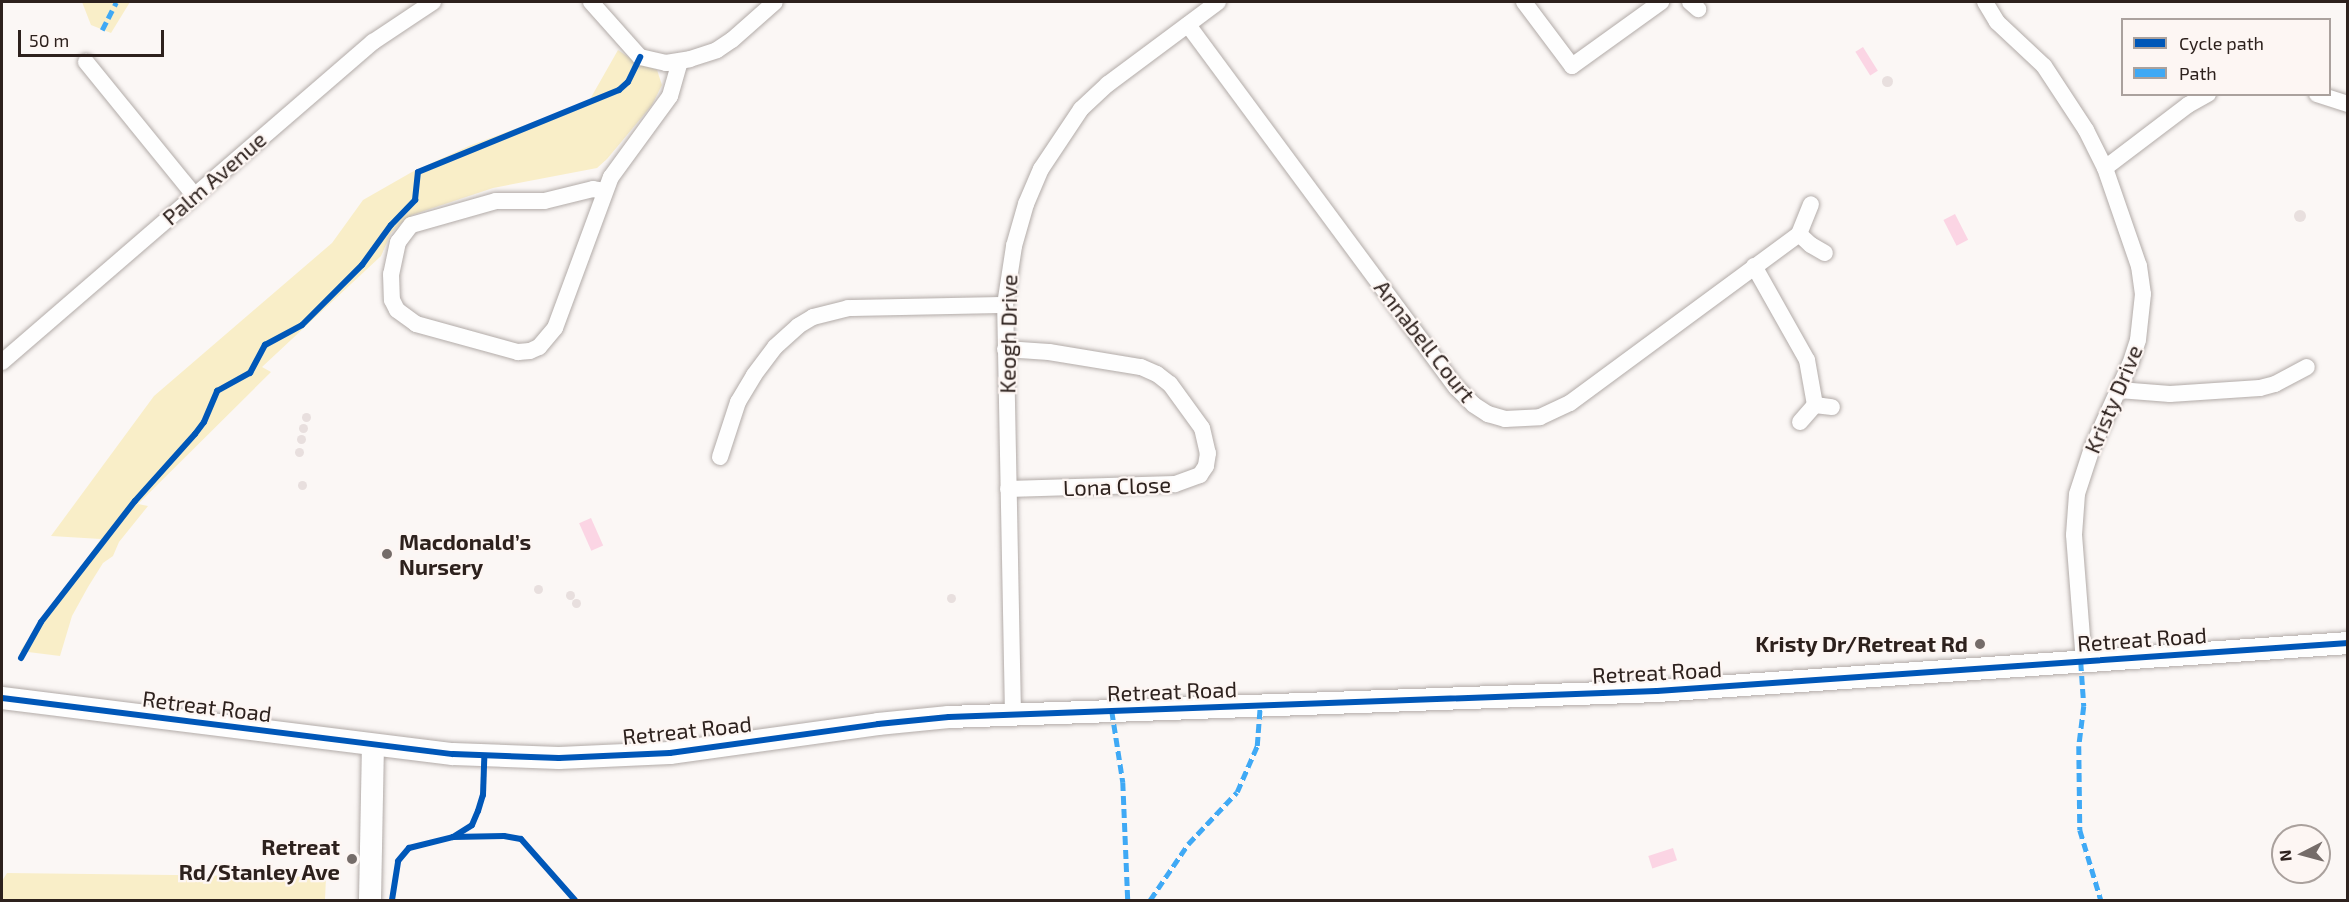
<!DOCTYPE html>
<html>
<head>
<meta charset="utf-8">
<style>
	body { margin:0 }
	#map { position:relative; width:2349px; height:902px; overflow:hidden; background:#fbf7f5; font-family:"Exo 2",sans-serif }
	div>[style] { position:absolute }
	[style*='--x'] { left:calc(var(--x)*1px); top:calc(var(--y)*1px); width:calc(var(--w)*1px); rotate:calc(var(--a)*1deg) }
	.green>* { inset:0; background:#f9eec8 }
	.water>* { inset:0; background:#fbd5e4; transform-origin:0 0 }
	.building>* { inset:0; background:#e8dfde }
	.round { border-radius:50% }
	.roads { filter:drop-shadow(0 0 2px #b2aba8) drop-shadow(0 0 2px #b2aba8) }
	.street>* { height:16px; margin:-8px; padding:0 8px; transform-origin:8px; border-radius:8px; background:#fefefe }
	.secondary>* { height:22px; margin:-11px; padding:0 11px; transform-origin:11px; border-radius:11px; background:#fefefe }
	.quiet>* { height:4.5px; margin-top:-2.25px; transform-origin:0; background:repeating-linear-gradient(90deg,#3fa9f5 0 9px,transparent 0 13.5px) }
	.cycleway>* { height:6px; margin:-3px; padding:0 3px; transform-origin:3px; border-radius:3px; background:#0057b8 }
	.dots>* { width:16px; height:16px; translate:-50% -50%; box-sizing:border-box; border:3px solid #fdf6f3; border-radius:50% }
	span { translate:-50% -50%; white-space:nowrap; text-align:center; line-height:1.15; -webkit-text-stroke:4.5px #fdf6f3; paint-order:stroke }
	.street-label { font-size:22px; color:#2d211d }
	.poi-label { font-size:22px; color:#2d211d; font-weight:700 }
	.left { translate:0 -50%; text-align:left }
	.right { translate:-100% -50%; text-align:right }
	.frame { position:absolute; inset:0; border:3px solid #2d211d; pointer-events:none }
	.legend { position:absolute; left:2121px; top:18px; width:210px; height:78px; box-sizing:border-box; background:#fdf6f3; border:2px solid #aaa19d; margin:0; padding:8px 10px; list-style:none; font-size:18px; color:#2d211d }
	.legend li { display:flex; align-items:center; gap:12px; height:30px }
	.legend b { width:30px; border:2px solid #aaa19d }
	.north { position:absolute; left:2271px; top:824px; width:60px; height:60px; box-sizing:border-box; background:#fdf6f3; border:2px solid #aaa19d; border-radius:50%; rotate:264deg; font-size:16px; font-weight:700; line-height:24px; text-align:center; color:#2d211d }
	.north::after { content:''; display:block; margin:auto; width:21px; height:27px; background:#756c69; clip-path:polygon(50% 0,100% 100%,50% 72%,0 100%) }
	.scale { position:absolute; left:18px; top:30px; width:146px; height:27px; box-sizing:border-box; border:3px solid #2d211d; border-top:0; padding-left:8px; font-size:18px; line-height:21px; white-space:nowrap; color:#2d211d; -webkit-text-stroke:4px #fdf6f3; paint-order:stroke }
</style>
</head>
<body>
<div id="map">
	<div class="green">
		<div style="clip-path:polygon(82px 2px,130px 2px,111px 33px,91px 25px)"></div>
		<div style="clip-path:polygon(618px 50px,637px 63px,657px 70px,662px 85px,652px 105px,607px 159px,597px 168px,493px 188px,412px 215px,398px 226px,391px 233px,381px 256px,262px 367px,271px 372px,138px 504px,148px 506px,119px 542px,113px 556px,103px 563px,88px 587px,72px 616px,60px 656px,20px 651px,101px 539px,51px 536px,154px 396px,332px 243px,363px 200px,412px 172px,469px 146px,589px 101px)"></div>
		<div style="clip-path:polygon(7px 873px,326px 877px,325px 900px,2px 900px,2px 881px)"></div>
	</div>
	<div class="water">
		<div style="left:1863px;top:47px;width:28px;height:9px;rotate:58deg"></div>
		<div style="left:1955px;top:214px;width:29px;height:13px;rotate:63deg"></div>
		<div style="left:591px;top:518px;width:30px;height:13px;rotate:66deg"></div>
		<div style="left:1673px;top:848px;width:13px;height:26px;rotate:72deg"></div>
	</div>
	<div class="building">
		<div class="round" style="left:1881.5px;top:75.5px;width:11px;height:11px"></div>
		<div class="round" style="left:2294px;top:210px;width:12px;height:12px"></div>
		<div class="round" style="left:301.5px;top:412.5px;width:9px;height:9px"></div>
		<div class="round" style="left:298.5px;top:423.5px;width:9px;height:9px"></div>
		<div class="round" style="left:296.5px;top:434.5px;width:9px;height:9px"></div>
		<div class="round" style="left:294.5px;top:447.5px;width:9px;height:9px"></div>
		<div class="round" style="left:297.5px;top:480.5px;width:9px;height:9px"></div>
		<div class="round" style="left:533.5px;top:584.5px;width:9px;height:9px"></div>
		<div class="round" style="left:565.5px;top:590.5px;width:9px;height:9px"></div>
		<div class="round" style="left:946.5px;top:593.5px;width:9px;height:9px"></div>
		<div class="round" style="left:571.5px;top:598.5px;width:9px;height:9px"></div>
	</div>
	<div class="roads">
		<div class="street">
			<div style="--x:591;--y:2;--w:74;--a:48.3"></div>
			<div style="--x:640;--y:57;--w:27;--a:13"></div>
			<div style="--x:666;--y:63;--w:24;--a:-9"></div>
			<div style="--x:690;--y:59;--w:28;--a:-18"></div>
			<div style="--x:717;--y:50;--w:18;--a:-34"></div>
			<div style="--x:732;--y:40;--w:57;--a:-41.5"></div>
			<div style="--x:1524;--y:2;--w:80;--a:53.1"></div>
			<div style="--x:1572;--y:66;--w:110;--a:-35.7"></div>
			<div style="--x:1690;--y:2;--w:11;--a:41"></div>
			<div style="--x:1985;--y:2;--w:23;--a:59"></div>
			<div style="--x:1997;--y:22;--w:64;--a:43.1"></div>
			<div style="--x:2044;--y:66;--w:77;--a:56.7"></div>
			<div style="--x:2086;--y:130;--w:42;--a:63.4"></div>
			<div style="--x:2105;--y:168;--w:104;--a:70.9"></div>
			<div style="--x:2139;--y:266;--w:28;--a:82"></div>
			<div style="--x:2143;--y:294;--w:46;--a:96.2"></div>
			<div style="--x:2138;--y:340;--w:25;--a:108"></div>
			<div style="--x:2130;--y:364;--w:92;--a:114.3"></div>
			<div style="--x:2092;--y:448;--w:48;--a:108.1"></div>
			<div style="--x:2077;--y:494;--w:41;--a:94.2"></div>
			<div style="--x:2074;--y:535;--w:126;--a:85.5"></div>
			<div style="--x:1188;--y:25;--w:450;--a:53.5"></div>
			<div style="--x:1456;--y:387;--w:25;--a:45"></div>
			<div style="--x:1474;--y:405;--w:17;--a:33"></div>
			<div style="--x:1488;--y:414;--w:18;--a:16"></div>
			<div style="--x:1505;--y:419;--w:35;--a:-3"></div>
			<div style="--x:1540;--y:417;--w:33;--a:-25"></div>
			<div style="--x:1570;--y:403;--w:285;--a:-36.4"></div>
			<div style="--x:1799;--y:234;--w:32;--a:-68"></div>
			<div style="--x:86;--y:62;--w:171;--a:50.9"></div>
			<div style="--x:2317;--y:94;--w:33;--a:18"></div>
			<div style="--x:2105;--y:168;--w:104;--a:-37.2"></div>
			<div style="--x:2188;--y:105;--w:23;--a:-29"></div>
			<div style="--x:605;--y:191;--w:12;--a:-171"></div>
			<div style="--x:593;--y:189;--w:50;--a:166.2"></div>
			<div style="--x:544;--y:201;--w:48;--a:180"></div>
			<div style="--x:496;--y:201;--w:88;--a:164.2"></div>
			<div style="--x:411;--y:225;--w:21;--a:127"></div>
			<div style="--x:398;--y:242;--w:33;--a:102"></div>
			<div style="--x:391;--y:274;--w:26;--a:88"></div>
			<div style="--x:392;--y:300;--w:11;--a:63"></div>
			<div style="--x:397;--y:310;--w:24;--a:36"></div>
			<div style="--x:416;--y:324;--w:106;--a:15.4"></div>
			<div style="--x:518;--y:352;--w:12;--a:-5"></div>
			<div style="--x:530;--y:351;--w:10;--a:-24"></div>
			<div style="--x:539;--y:347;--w:25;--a:-50"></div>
			<div style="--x:555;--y:328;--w:161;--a:-69.7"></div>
			<div style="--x:611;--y:177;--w:100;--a:-53.9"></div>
			<div style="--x:670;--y:96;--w:35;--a:-74"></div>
			<div style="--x:1799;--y:234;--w:16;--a:43"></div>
			<div style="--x:1811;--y:245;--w:16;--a:30"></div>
			<div style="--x:1754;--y:266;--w:108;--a:60.6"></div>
			<div style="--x:1807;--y:360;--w:46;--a:79.9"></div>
			<div style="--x:1005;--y:349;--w:44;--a:3.9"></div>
			<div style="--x:1049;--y:352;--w:93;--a:9.3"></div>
			<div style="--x:1141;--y:367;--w:17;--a:24"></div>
			<div style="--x:1157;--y:374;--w:16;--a:38"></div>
			<div style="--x:1170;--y:384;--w:54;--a:54"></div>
			<div style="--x:1202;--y:428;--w:26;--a:77"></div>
			<div style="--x:1208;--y:453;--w:13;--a:99"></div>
			<div style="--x:1206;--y:466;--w:11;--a:124"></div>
			<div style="--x:1200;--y:475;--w:27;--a:160"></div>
			<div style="--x:1175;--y:484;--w:167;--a:178.3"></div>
			<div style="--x:2;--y:362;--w:490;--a:-40.8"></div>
			<div style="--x:373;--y:42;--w:72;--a:-33.7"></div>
			<div style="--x:2119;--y:390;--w:51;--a:4.5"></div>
			<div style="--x:2170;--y:394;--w:90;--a:-3.8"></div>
			<div style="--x:2260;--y:388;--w:16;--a:-15"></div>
			<div style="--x:2275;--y:384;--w:36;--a:-28"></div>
			<div style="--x:1800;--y:422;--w:23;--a:-49"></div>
			<div style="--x:1815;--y:405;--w:17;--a:7"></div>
			<div style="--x:720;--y:457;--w:58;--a:-71.9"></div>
			<div style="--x:738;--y:402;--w:31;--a:-59"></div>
			<div style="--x:754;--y:375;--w:35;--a:-53"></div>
			<div style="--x:775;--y:347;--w:31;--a:-42"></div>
			<div style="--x:798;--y:326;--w:17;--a:-31"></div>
			<div style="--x:813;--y:317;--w:36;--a:-14"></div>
			<div style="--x:848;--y:308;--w:157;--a:-1.1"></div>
			<div style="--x:1013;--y:715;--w:410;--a:-91.1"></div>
			<div style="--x:1005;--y:305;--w:60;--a:-81.3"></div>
			<div style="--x:1014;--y:246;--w:44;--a:-74.1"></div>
			<div style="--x:1026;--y:204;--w:38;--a:-67"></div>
			<div style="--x:1041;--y:169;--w:72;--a:-56.3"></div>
			<div style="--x:1081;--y:109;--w:37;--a:-43"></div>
			<div style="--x:1108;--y:84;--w:137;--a:-36.7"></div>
		</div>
		<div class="secondary">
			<div style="--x:2;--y:698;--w:454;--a:7.1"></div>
			<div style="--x:453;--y:754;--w:106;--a:2.2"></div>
			<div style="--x:559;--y:758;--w:111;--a:-2.6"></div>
			<div style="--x:670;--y:753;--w:210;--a:-7.9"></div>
			<div style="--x:878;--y:724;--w:71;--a:-5.6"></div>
			<div style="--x:949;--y:717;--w:708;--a:-2.1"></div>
			<div style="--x:1657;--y:691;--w:693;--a:-3.97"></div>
			<div style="--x:370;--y:900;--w:155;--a:-88.9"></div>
		</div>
	</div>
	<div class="quiet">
		<div style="--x:102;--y:30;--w:31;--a:-63"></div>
		<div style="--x:2081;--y:662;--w:44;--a:86.1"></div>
		<div style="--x:2084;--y:706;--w:40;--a:97.1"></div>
		<div style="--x:2079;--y:746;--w:84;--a:89.3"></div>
		<div style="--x:2080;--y:830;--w:73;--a:73.3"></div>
		<div style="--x:1112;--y:711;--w:72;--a:81.2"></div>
		<div style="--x:1123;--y:782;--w:118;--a:87.6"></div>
		<div style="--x:1150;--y:900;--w:68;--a:-55.8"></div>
		<div style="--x:1188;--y:844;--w:71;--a:-46.7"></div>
		<div style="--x:1237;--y:792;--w:50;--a:-66.5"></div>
		<div style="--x:1257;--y:746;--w:40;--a:-85.7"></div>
	</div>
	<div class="cycleway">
		<div style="--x:21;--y:658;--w:41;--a:-60.9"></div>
		<div style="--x:41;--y:622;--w:153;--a:-52.2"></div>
		<div style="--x:135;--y:501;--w:90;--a:-48.2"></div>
		<div style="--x:195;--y:434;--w:15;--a:-53"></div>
		<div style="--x:204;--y:422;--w:34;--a:-67"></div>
		<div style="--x:217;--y:391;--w:38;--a:-29"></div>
		<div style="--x:250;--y:373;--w:32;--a:-62"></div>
		<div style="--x:265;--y:345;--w:42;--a:-28.4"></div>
		<div style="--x:302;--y:325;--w:85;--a:-45"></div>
		<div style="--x:362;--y:265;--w:49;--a:-54.1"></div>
		<div style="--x:391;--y:225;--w:35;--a:-46"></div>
		<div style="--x:415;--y:200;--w:28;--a:-84"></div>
		<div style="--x:418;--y:172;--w:217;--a:-22.2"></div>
		<div style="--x:619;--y:90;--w:12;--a:-42"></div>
		<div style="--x:628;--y:82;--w:28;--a:-64"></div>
		<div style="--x:2;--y:698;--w:454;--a:7.1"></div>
		<div style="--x:453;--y:754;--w:106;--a:2.2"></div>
		<div style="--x:559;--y:758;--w:111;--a:-2.6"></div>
		<div style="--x:670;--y:753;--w:210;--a:-7.9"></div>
		<div style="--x:878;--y:724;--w:71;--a:-5.6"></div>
		<div style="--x:949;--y:717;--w:708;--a:-2.1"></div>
		<div style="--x:1657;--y:691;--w:693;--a:-3.97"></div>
		<div style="--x:453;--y:837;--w:22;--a:-32"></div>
		<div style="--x:472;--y:825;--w:15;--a:-67"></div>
		<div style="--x:478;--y:811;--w:17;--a:-73"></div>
		<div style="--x:483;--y:795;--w:38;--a:-88"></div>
		<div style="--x:392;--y:900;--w:39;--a:-81"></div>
		<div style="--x:398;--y:861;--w:17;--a:-50"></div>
		<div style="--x:409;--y:848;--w:45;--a:-14"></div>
		<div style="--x:453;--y:837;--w:51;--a:-1.1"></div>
		<div style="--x:504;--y:836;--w:17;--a:10"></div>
		<div style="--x:521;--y:839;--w:81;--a:48.5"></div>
	</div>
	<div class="dots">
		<div style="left:387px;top:554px;background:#756c69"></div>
		<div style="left:1980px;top:644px;background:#756c69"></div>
		<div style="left:352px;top:859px;background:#756c69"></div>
	</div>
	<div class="street-label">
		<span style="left:214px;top:178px;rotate:-41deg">Palm Avenue</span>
		<span style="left:1008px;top:334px;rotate:-89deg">Keogh Drive</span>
		<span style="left:1425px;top:341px;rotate:52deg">Annabell Court</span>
		<span style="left:2113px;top:399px;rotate:-67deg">Kristy Drive</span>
		<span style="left:1117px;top:486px;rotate:-2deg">Lona Close</span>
		<span style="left:2142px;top:639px;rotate:-4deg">Retreat Road</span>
		<span style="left:1657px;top:672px;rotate:-3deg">Retreat Road</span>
		<span style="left:1172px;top:691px;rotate:-2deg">Retreat Road</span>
		<span style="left:207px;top:706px;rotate:7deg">Retreat Road</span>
		<span style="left:687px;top:730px;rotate:-6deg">Retreat Road</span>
	</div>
	<div class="poi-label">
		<span class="left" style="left:399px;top:554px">Macdonald’s<br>Nursery</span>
		<span class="right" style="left:1968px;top:644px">Kristy Dr/Retreat Rd</span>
		<span class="right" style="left:340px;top:859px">Retreat<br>Rd/Stanley Ave</span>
	</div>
	<div class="frame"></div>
	<ul class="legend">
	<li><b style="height:8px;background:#0057b8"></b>Cycle path</li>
	<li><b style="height:8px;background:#3fa9f5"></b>Path</li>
	</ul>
	<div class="north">N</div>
	<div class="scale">50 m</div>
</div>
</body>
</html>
